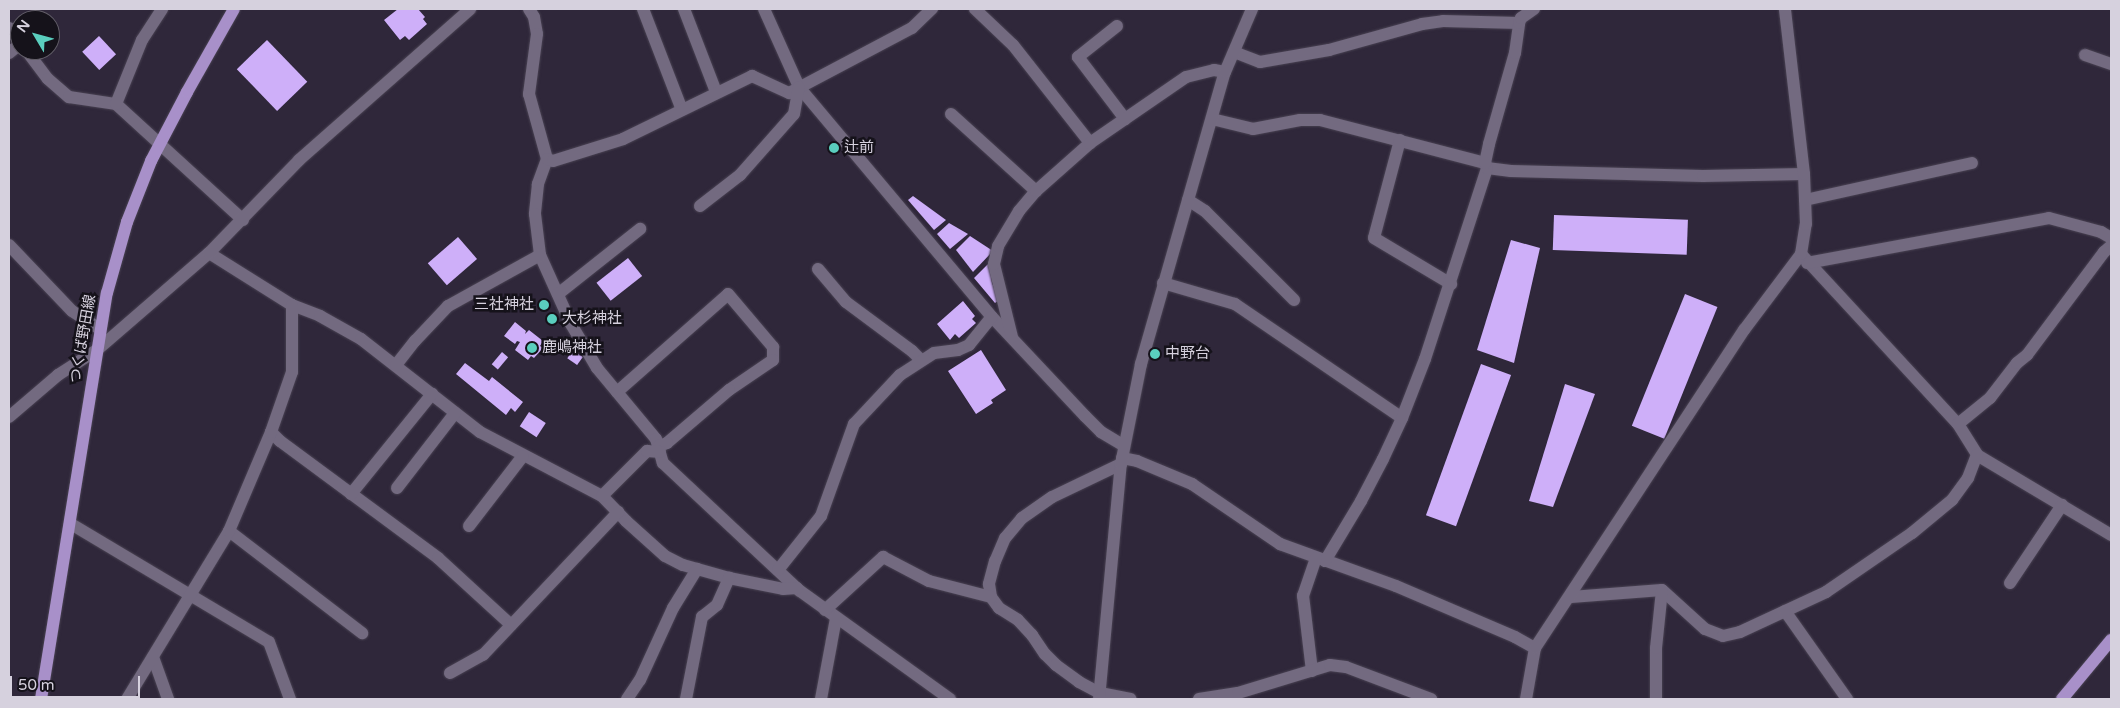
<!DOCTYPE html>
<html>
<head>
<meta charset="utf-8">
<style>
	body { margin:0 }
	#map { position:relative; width:2120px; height:708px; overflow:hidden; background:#2f273a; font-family:"Varela Round","Noto Sans JP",sans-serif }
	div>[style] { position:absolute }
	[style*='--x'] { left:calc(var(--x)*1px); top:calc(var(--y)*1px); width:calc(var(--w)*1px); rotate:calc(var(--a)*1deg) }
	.building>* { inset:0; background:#ceaff9; transform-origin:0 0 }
	.roads { filter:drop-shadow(0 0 1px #494252) drop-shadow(0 0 1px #494252) }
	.minor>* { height:12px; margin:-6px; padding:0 6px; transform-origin:6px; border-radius:6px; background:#736a80 }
	.major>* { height:12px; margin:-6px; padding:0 6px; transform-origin:6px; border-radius:6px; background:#a890c9 }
	.dots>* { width:14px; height:14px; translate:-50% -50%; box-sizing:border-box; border:2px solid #15121a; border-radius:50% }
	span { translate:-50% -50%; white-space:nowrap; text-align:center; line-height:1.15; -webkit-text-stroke:5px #15121a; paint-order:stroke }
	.poi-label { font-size:15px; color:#d6d1de }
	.left { translate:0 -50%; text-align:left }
	.right { translate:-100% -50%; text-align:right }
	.street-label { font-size:15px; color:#d6d1de }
	.frame { position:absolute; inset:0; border:10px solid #d6d1de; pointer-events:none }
	.north { position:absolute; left:10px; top:10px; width:50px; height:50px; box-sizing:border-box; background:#15121a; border:1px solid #625e68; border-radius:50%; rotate:307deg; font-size:14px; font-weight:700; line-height:20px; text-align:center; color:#d6d1de }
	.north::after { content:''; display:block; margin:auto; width:18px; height:22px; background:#5acebe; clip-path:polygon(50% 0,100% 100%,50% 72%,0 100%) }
	.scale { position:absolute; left:10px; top:676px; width:130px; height:22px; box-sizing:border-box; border:2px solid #d6d1de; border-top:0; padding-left:6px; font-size:15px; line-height:18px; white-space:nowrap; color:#d6d1de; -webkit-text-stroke:4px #15121a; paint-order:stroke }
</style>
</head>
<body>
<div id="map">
	<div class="building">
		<div style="clip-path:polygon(398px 9px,418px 9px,425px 17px,423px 19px,427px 24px,409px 40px,405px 36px,400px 40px,384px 20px)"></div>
		<div style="left:99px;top:36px;width:25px;height:23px;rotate:47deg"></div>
		<div style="left:267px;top:40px;width:58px;height:42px;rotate:46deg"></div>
		<div style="clip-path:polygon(913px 196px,946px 220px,934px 230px,908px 200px)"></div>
		<div style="left:1554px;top:215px;width:134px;height:35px;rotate:2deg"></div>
		<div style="clip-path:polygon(949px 223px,968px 234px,950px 249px,937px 234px)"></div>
		<div style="clip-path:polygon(970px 236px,993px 251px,973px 272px,956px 250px)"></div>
		<div style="left:458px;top:237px;width:29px;height:40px;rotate:49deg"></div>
		<div style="clip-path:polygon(1511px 240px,1540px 248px,1514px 363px,1477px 350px)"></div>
		<div style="left:628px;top:258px;width:23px;height:40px;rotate:52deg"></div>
		<div style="clip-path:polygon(989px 263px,992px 283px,999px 300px,995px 303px,974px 278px)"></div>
		<div style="left:1685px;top:294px;width:35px;height:142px;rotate:22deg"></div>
		<div style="clip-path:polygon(963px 301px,975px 316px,972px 319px,976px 323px,959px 338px,955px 334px,950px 340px,937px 324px)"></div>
		<div style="clip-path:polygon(550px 314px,557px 318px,552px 325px,546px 320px)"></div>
		<div style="clip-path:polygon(515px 322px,526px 331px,525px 334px,529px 330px,543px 341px,540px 346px,543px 348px,534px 358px,531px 356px,528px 360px,515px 350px,520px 342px,517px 341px,515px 344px,504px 336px)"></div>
		<div style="left:573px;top:350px;width:12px;height:10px;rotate:35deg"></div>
		<div style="clip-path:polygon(981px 350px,1006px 390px,991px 400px,993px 403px,976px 414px,948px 371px)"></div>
		<div style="left:502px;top:352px;width:8px;height:16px;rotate:40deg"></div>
		<div style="clip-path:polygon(465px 363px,489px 381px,492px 377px,523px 402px,515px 412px,511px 408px,506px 415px,456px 374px)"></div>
		<div style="left:1481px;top:364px;width:32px;height:161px;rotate:20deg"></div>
		<div style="clip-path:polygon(1565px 384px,1595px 394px,1553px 507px,1529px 501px)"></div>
		<div style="left:529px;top:412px;width:20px;height:17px;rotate:33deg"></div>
	</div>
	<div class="roads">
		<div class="minor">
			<div style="--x:529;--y:9;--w:9;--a:58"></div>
			<div style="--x:534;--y:17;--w:17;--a:80"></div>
			<div style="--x:537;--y:34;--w:61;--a:97.6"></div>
			<div style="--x:529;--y:94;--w:67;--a:74.5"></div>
			<div style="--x:547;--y:159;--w:27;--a:110"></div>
			<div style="--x:538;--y:184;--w:30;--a:96"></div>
			<div style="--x:535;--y:214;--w:41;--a:83"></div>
			<div style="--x:540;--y:255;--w:76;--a:65.8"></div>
			<div style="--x:571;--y:324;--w:51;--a:59.4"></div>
			<div style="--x:597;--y:368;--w:92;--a:50.3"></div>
			<div style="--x:656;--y:439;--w:25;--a:74"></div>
			<div style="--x:663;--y:463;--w:187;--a:43.1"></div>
			<div style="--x:800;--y:591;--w:185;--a:35.8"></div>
			<div style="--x:643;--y:9;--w:108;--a:68.9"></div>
			<div style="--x:684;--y:9;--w:89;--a:68.9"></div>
			<div style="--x:764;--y:9;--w:85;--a:65.8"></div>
			<div style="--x:799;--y:87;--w:300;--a:50"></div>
			<div style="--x:992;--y:317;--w:136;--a:46.8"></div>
			<div style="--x:1085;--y:416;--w:23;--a:45"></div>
			<div style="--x:1101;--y:432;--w:27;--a:31"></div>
			<div style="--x:975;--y:9;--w:52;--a:43.5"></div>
			<div style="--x:1013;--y:45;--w:125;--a:51.8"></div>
			<div style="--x:1117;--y:26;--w:50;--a:141.5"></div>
			<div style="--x:1078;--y:57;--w:78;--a:52.8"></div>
			<div style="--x:9;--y:28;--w:18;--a:52"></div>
			<div style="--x:26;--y:50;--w:36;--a:53"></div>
			<div style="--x:48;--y:79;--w:28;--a:41"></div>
			<div style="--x:69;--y:97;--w:48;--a:8.5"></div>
			<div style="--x:116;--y:104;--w:172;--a:42.4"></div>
			<div style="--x:1234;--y:52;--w:28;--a:21"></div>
			<div style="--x:1260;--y:62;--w:70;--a:-9.9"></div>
			<div style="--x:1329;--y:50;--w:97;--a:-15.6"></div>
			<div style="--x:1422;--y:24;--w:21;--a:-8"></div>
			<div style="--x:1443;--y:21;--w:76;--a:1.5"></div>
			<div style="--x:9;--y:53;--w:14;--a:-39"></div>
			<div style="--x:2085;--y:55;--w:28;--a:19"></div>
			<div style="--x:116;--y:104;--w:69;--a:-67.9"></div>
			<div style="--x:142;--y:40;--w:37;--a:-57"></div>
			<div style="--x:951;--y:114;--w:115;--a:42.2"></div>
			<div style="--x:1212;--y:119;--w:42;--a:13.7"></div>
			<div style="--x:1253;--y:129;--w:48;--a:-10.8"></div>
			<div style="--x:1300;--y:120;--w:20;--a:0"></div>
			<div style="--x:1320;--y:120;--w:171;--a:14.6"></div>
			<div style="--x:1400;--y:140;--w:101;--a:104.9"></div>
			<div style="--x:1374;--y:238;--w:90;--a:30.9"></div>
			<div style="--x:547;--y:159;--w:6;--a:18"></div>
			<div style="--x:553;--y:161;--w:73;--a:-17.4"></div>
			<div style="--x:623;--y:139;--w:144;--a:-26"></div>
			<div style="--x:752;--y:76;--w:41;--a:24.7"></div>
			<div style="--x:789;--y:93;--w:139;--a:-27.9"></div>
			<div style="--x:912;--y:28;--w:28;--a:-44"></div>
			<div style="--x:1487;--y:168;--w:24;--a:7"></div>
			<div style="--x:1511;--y:171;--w:192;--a:1.5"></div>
			<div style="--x:1703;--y:176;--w:101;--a:-1.1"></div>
			<div style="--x:1188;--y:200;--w:20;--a:33"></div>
			<div style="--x:1205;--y:211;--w:126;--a:45"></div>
			<div style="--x:1805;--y:200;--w:171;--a:-12.5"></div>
			<div style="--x:700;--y:206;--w:51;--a:-37.8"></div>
			<div style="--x:740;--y:175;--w:81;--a:-48.5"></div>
			<div style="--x:794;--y:114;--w:27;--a:-80"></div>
			<div style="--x:9;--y:245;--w:91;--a:46.3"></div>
			<div style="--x:72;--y:311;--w:33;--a:33"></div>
			<div style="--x:209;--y:253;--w:98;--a:32.1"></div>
			<div style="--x:292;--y:305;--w:30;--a:21"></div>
			<div style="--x:320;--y:316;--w:47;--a:29.3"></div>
			<div style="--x:361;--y:339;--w:151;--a:38"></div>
			<div style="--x:480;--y:432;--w:138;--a:27.7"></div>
			<div style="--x:602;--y:496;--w:35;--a:46"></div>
			<div style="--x:626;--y:521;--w:52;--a:41.9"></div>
			<div style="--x:665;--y:556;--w:20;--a:27"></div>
			<div style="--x:683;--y:565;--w:48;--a:15.8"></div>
			<div style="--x:729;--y:578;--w:55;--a:11.5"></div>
			<div style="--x:783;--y:589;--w:14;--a:-4"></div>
			<div style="--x:1801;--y:254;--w:231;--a:47.3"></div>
			<div style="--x:1958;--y:424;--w:36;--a:58"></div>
			<div style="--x:1977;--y:455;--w:156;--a:30.8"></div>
			<div style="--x:1807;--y:263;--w:246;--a:-10.5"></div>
			<div style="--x:2049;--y:218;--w:54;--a:15.1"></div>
			<div style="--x:2101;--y:232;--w:12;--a:31"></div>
			<div style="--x:818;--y:269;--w:43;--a:49.7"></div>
			<div style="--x:846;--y:302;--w:82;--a:36.6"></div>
			<div style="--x:912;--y:351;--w:13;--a:45"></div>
			<div style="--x:1163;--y:283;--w:75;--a:16.3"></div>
			<div style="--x:1235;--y:304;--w:202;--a:34.3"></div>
			<div style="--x:558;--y:294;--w:105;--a:-38.4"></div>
			<div style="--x:1012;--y:337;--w:75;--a:-103.9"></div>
			<div style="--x:994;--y:264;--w:18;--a:-77"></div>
			<div style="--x:998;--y:246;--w:41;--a:-59"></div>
			<div style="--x:1019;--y:211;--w:26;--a:-50"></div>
			<div style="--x:1036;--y:191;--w:72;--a:-41.6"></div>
			<div style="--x:1090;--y:143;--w:116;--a:-34.5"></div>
			<div style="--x:1186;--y:77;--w:29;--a:-14"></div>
			<div style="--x:1214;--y:70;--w:11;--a:10"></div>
			<div style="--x:396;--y:365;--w:31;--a:-52"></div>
			<div style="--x:415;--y:341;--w:48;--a:-46.7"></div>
			<div style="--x:448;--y:306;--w:105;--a:-29"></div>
			<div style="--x:617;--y:392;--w:148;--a:-41.4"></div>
			<div style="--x:728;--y:294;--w:70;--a:49.7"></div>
			<div style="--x:773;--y:347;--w:13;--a:90"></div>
			<div style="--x:773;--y:360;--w:53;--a:145.7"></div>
			<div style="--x:729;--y:390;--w:82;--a:139.5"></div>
			<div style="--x:667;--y:443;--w:9;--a:159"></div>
			<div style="--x:9;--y:417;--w:65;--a:-40.6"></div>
			<div style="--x:58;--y:375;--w:46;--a:-32.7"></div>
			<div style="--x:97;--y:350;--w:148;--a:-40.9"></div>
			<div style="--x:209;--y:253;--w:129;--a:-45.9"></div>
			<div style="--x:299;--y:160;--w:228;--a:-41.4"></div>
			<div style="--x:1958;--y:424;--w:41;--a:-39.1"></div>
			<div style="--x:1990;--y:398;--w:44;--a:-52.4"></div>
			<div style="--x:2017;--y:363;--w:13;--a:-39"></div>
			<div style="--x:2027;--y:355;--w:129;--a:-53.2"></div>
			<div style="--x:2104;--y:252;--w:9;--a:-41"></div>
			<div style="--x:271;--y:432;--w:13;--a:45"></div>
			<div style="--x:280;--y:441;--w:197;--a:36.5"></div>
			<div style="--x:438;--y:558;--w:99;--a:42.5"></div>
			<div style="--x:1122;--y:458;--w:15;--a:11"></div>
			<div style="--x:1137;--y:461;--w:60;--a:22.7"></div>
			<div style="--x:1192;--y:484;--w:107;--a:34.3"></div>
			<div style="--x:1280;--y:544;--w:123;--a:19.9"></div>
			<div style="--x:1396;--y:586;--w:129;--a:23.2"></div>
			<div style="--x:1515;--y:637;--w:23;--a:29"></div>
			<div style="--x:1121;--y:464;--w:76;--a:154.4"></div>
			<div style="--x:1052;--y:497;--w:37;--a:145"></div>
			<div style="--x:1022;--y:518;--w:26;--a:130"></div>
			<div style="--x:1005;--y:538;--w:25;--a:113"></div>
			<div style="--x:995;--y:561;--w:24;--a:105"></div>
			<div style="--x:989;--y:584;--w:13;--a:81"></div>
			<div style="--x:991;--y:597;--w:14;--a:54"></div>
			<div style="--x:999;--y:608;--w:22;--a:32"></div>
			<div style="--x:1018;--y:620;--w:21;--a:47"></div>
			<div style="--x:1032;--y:635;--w:23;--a:56"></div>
			<div style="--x:1045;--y:654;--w:16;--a:45"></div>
			<div style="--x:1056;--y:665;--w:29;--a:36"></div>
			<div style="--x:1079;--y:682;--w:24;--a:28"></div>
			<div style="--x:1100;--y:693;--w:31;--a:11"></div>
			<div style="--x:397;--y:488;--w:95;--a:-52.3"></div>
			<div style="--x:351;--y:494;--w:129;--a:-51"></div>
			<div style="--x:602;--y:496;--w:64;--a:-45"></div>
			<div style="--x:647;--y:451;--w:13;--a:4"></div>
			<div style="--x:71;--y:524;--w:230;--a:30.8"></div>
			<div style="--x:269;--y:642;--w:61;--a:69.8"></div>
			<div style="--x:469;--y:526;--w:88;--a:-52.4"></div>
			<div style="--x:229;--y:531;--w:168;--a:37.5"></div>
			<div style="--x:1325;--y:561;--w:70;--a:-59"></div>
			<div style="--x:1361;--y:501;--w:47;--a:-62.4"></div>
			<div style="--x:1383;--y:459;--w:45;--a:-65.1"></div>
			<div style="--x:1402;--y:418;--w:63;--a:-68.7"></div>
			<div style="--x:1425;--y:359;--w:201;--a:-72"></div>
			<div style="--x:1487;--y:168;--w:5;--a:-112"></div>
			<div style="--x:1485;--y:163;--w:19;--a:-78"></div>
			<div style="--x:1489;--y:144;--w:95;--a:-74.1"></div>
			<div style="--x:1515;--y:53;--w:30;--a:-82"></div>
			<div style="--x:1519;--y:23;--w:5;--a:-68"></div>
			<div style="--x:1521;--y:18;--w:16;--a:-35"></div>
			<div style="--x:778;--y:570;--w:69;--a:-51.5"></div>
			<div style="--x:821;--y:516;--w:98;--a:-70.3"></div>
			<div style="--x:854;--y:424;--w:67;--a:-46.8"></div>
			<div style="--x:900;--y:375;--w:40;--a:-32.9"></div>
			<div style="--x:934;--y:353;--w:24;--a:-7"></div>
			<div style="--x:958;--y:350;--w:12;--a:-24"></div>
			<div style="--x:969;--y:345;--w:36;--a:-51"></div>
			<div style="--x:2010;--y:583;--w:94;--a:-56.3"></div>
			<div style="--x:1571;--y:597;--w:91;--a:-4.4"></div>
			<div style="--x:1662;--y:590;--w:58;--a:42.2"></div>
			<div style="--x:1705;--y:629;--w:19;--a:21"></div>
			<div style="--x:1723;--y:636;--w:17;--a:-13"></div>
			<div style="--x:1740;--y:632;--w:95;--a:-24.9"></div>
			<div style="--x:1826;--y:592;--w:104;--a:-34.5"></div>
			<div style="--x:1912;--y:533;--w:52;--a:-39.5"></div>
			<div style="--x:1952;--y:500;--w:27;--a:-54"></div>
			<div style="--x:1968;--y:478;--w:25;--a:-69"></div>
			<div style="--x:825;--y:610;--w:79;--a:-42.4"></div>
			<div style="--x:883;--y:557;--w:52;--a:27.6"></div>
			<div style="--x:929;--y:581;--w:64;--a:14.5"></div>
			<div style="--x:1785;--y:611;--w:108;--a:54.8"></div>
			<div style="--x:153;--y:657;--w:45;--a:70.3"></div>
			<div style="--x:1312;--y:671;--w:76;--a:-96.8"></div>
			<div style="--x:1303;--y:596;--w:40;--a:-71.1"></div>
			<div style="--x:450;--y:673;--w:38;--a:-29"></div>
			<div style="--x:483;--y:655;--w:197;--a:-46.6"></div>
			<div style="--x:127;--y:699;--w:197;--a:-58.7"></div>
			<div style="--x:229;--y:531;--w:108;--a:-67"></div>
			<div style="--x:271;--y:432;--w:64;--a:-70.7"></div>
			<div style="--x:292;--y:372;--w:67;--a:-90"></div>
			<div style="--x:627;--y:699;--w:23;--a:-56"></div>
			<div style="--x:640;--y:680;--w:79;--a:-65.4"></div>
			<div style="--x:673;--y:608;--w:46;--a:-58.4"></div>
			<div style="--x:686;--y:699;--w:84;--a:-79"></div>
			<div style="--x:702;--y:617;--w:19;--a:-39"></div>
			<div style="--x:717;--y:605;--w:30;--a:-66"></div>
			<div style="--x:821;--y:699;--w:82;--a:-79.5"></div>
			<div style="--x:1099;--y:699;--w:236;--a:-84.7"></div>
			<div style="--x:1121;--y:464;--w:102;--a:-78.7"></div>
			<div style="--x:1141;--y:364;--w:304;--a:-74"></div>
			<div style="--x:1225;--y:72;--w:69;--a:-66.8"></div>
			<div style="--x:1199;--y:699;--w:39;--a:-9"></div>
			<div style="--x:1238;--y:693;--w:96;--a:-16.9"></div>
			<div style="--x:1330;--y:665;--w:16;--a:7"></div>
			<div style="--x:1346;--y:667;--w:91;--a:20.6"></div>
			<div style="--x:1526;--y:699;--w:52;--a:-80"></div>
			<div style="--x:1535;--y:648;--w:381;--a:-56.7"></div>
			<div style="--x:1744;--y:330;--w:95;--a:-53.1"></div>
			<div style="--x:1801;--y:254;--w:30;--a:-81"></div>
			<div style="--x:1806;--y:224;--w:50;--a:-92.3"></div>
			<div style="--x:1804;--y:174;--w:166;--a:-96.6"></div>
			<div style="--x:1656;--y:699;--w:51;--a:-90"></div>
			<div style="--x:1656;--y:648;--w:58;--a:-84.1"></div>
		</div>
		<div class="major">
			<div style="--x:41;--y:699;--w:411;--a:-80.8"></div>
			<div style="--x:107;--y:293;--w:74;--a:-74.3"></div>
			<div style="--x:127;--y:222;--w:66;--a:-68.5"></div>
			<div style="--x:151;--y:161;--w:78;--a:-62.4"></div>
			<div style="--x:187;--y:92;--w:95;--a:-60.5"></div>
			<div style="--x:2062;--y:699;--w:77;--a:-50.3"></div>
		</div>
	</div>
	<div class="dots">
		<div style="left:834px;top:148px;background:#5acebe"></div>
		<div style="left:544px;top:305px;background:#5acebe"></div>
		<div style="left:552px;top:319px;background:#5acebe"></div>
		<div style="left:532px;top:348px;background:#5acebe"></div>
		<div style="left:1155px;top:354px;background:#5acebe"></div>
	</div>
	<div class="poi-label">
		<span class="left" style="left:844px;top:148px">辻前</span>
		<span class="right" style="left:534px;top:305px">三社神社</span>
		<span class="left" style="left:562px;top:319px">大杉神社</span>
		<span class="left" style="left:542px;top:348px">鹿嶋神社</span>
		<span class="left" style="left:1165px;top:354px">中野台</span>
	</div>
	<div class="street-label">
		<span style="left:83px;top:339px;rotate:-80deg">つくば野田線</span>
	</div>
	<div class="frame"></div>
	<div class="north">N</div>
	<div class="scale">50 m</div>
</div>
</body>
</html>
